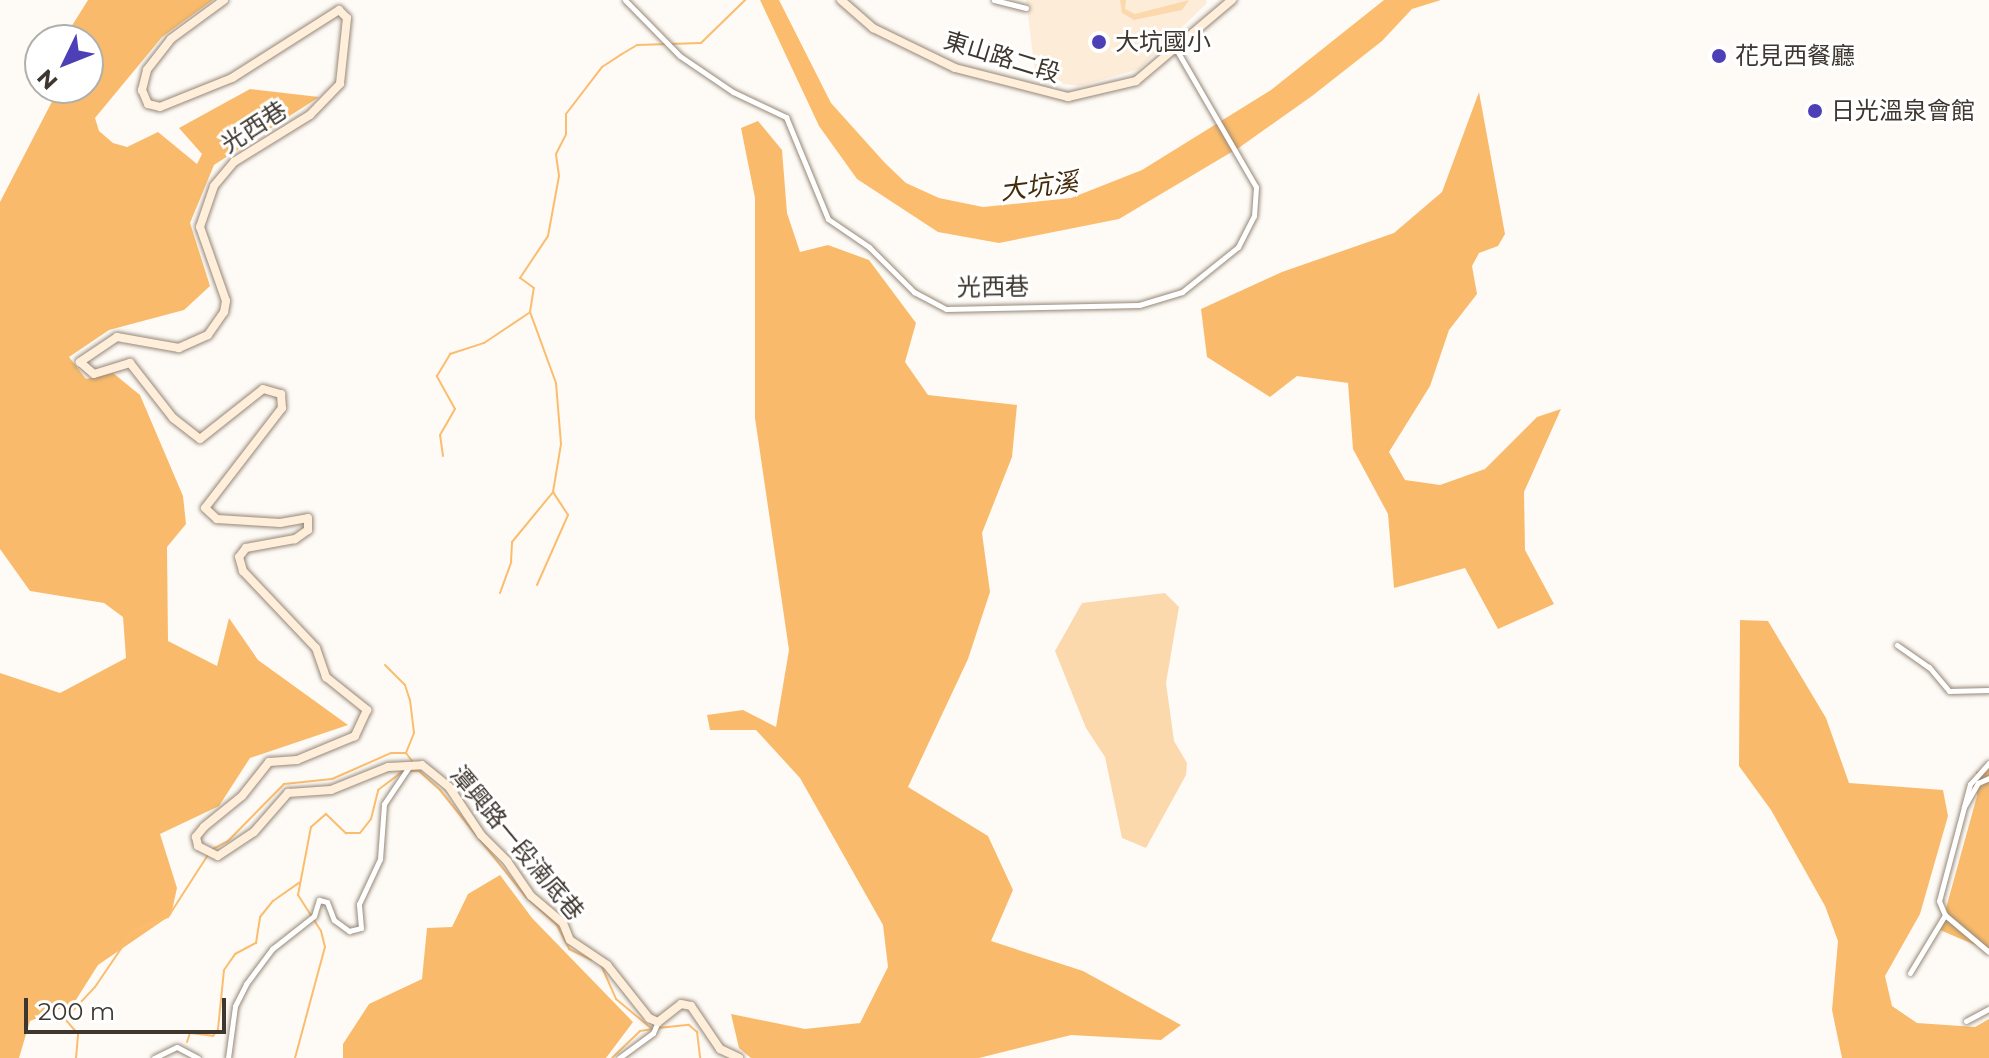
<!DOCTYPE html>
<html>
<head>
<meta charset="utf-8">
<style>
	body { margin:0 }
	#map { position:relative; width:1989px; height:1058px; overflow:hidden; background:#fefbf7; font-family:Montserrat,"Noto Sans TC",sans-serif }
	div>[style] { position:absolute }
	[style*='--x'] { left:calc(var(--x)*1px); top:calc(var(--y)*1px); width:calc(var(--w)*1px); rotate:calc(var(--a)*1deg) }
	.built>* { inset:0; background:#fdecd8 }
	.green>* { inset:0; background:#fcd8ad }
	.forest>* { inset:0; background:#f9bb6b }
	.water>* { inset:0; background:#fbbd6d }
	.stream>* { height:2px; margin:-1px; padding:0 1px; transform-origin:1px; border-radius:1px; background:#fbbd6d }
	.roads { filter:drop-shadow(0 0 2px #968776) drop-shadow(0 0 2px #968776) }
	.street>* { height:5px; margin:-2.5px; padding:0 2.5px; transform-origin:2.5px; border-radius:2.5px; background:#fff }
	.secondary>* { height:8px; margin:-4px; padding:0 4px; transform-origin:4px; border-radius:4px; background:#feeeda }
	.dots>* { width:22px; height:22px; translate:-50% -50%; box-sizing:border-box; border:4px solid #fff; border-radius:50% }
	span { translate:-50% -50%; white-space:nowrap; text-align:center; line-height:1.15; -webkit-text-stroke:6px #fff; paint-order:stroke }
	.poi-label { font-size:24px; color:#3d372f }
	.left { translate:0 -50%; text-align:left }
	.street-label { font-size:24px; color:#3d372f }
	.water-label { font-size:26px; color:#452c09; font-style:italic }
	.north { position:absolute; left:24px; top:24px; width:80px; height:80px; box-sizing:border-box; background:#fff; border:2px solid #b1afac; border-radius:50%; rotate:227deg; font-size:22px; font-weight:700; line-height:32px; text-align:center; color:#3d372f }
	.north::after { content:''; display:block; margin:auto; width:28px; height:36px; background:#4d40b7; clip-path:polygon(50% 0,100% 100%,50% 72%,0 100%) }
	.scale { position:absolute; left:24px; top:998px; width:202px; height:36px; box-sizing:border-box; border:4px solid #3d372f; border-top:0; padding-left:10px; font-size:24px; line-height:28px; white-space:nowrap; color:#3d372f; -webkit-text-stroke:6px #fff; paint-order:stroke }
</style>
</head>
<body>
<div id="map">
	<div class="built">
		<div style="clip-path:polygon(1026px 0,1206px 0,1207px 3px,1139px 69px,1080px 86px,1036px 80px)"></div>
	</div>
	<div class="green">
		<div style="clip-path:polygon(1120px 0,1126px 0,1125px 9px,1135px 14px,1189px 0,1182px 10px,1134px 20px,1122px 13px)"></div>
		<div style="clip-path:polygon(1165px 593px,1179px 607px,1166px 683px,1174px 741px,1187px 763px,1186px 775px,1146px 848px,1122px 838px,1105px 757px,1086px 728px,1055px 651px,1082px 603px)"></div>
	</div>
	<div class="forest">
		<div style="clip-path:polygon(88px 0,213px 0,162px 37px,95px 118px,99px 131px,113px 143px,127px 147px,158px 132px,197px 164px,202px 154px,179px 128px,250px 89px,319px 97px,214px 165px,190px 223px,210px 286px,184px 310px,109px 330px,69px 357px,86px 379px,113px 373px,140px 395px,183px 496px,186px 524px,167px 547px,168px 641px,217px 666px,229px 618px,258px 660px,348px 725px,250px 758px,219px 806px,160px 834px,177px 888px,171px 915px,98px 965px,74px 1003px,30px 1021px,19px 1058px,0 1058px,0 673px,60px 693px,126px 658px,123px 617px,104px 603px,30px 591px,0 549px,0 202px,59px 88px,88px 88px,88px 40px,63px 40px)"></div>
		<div style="clip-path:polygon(1479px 92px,1505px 234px,1498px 246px,1479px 253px,1472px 266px,1477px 294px,1449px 330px,1430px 386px,1389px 452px,1405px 480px,1440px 485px,1485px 469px,1537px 417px,1561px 409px,1524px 492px,1525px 550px,1554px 604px,1498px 629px,1465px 568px,1394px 588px,1388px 514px,1353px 449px,1348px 383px,1297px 376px,1270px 397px,1207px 357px,1201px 309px,1282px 272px,1394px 233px,1442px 192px)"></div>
		<div style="clip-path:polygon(758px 121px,782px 150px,787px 213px,800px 252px,828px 245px,869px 260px,916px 323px,905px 362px,928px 395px,1017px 405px,1012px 457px,982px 533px,990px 592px,968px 659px,908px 787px,988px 836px,1013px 890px,991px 941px,1083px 971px,1181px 1025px,1161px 1040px,1071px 1035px,979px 1058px,751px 1058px,739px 1048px,731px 1014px,805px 1029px,860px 1023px,888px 967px,883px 925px,800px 778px,756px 730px,710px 730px,707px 715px,743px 710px,776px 727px,789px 650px,755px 418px,755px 198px,741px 128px)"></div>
		<div style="clip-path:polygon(1740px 620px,1768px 621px,1826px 718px,1849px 783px,1943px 790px,1948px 816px,1920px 914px,1885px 976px,1892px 1006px,1917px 1023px,1975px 1027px,1989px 1019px,1989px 1058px,1842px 1058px,1832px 1010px,1838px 941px,1825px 906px,1771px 810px,1739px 766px)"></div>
		<div style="clip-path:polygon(1989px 766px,1989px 951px,1940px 930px,1977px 796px,1976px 772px)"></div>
		<div style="clip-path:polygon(500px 875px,532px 918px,633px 1022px,606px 1058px,343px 1058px,343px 1044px,369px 1004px,422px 979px,427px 928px,452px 927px,468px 894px)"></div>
	</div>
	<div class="water">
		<div style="clip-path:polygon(760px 0,779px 0,831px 103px,885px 163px,906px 183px,939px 198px,983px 207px,1071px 198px,1142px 170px,1271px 90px,1384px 0,1441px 0,1412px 9px,1382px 41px,1312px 96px,1240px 147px,1119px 219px,999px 243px,938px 232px,857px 179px,819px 126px)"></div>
	</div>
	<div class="stream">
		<div style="--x:443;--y:456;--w:21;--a:-98"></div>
		<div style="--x:440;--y:435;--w:30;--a:-60"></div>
		<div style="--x:455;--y:409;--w:38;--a:-119"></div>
		<div style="--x:437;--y:376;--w:26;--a:-59"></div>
		<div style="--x:450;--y:354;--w:36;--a:-18"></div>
		<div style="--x:484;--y:343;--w:54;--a:-33.7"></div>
		<div style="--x:537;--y:585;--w:77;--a:-66.1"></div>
		<div style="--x:568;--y:515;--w:27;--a:-123"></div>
		<div style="--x:500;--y:593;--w:33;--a:-70"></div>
		<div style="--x:511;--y:562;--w:20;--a:-87"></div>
		<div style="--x:512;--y:542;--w:65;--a:-50.6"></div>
		<div style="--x:553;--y:492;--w:49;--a:-80.5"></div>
		<div style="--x:561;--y:444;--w:61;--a:-94.7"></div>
		<div style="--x:556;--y:383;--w:76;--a:-110.1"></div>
		<div style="--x:530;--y:312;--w:24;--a:-81"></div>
		<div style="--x:534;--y:288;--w:17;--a:-144"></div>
		<div style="--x:520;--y:278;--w:50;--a:-56.3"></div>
		<div style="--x:548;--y:236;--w:61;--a:-79.6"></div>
		<div style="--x:559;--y:176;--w:22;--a:-98"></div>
		<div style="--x:556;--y:154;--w:22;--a:-63"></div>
		<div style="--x:566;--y:134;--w:20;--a:-90"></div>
		<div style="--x:566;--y:114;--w:59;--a:-52.5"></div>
		<div style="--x:602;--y:67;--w:24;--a:-33"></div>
		<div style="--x:622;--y:54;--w:17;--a:-31"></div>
		<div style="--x:637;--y:45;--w:64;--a:-1.8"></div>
		<div style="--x:701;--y:43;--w:62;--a:-44.3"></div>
		<div style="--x:385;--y:665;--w:28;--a:45"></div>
		<div style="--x:405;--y:685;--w:16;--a:72"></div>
		<div style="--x:410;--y:700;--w:33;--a:83"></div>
		<div style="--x:414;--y:733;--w:22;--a:112"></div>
		<div style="--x:410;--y:771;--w:9;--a:0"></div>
		<div style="--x:419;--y:771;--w:28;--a:42"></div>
		<div style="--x:440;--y:790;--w:137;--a:51.2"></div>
		<div style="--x:526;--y:897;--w:42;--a:42.1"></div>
		<div style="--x:557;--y:925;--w:27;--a:63"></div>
		<div style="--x:569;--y:949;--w:25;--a:26"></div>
		<div style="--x:211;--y:850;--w:19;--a:-28"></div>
		<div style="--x:228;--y:841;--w:80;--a:-45.5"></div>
		<div style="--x:284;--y:784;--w:48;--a:-5.9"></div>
		<div style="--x:332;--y:779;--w:64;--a:-23.8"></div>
		<div style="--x:391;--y:753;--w:15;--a:0"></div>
		<div style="--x:406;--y:753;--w:10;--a:53"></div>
		<div style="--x:601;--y:965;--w:37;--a:66"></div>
		<div style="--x:616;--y:999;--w:47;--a:39.8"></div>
		<div style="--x:658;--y:1028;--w:31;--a:-6"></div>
		<div style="--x:689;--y:1025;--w:11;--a:41"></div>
		<div style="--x:697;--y:1032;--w:26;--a:83"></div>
		<div style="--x:187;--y:1042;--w:9;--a:-72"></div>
		<div style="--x:190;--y:1033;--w:23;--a:7"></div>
		<div style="--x:213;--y:1036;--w:9;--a:-54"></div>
		<div style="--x:218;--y:1029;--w:59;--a:-84.2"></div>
		<div style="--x:224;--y:970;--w:19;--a:-55"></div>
		<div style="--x:235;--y:954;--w:24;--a:-28"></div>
		<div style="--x:256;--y:943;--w:26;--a:-81"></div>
		<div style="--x:260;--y:917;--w:21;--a:-51"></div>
		<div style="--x:273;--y:901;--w:32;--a:-35"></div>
		<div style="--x:76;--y:1058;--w:24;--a:-85"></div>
		<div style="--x:78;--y:1034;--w:20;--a:-131"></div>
		<div style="--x:65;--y:1019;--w:44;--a:-46.8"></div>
		<div style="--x:95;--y:987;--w:68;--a:-55.8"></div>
		<div style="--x:133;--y:931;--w:38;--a:-22"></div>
		<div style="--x:168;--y:917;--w:74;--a:-57.2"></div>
		<div style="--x:295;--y:1058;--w:115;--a:-74.9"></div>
		<div style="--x:325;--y:947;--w:16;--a:-104"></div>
		<div style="--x:321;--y:931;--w:43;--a:-122.6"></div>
		<div style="--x:298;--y:895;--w:69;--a:-79.2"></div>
		<div style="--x:311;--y:827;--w:20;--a:-41"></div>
		<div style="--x:326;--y:814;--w:28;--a:44"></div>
		<div style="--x:346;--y:833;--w:14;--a:0"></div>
		<div style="--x:360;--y:833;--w:18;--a:-52"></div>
		<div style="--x:371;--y:819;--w:30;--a:-76"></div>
		<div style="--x:378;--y:790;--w:31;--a:-37"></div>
		<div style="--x:612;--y:1058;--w:39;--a:-44"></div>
		<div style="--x:640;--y:1031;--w:12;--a:-9"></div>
	</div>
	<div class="roads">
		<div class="street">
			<div style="--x:625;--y:0;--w:78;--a:45.5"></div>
			<div style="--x:680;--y:56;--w:64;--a:34.2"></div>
			<div style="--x:733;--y:92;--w:59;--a:25.3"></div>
			<div style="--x:786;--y:117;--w:110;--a:67.6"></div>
			<div style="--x:828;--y:219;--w:50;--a:34.3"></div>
			<div style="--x:869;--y:247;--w:64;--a:45"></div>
			<div style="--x:914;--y:292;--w:36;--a:28"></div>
			<div style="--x:946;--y:309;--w:193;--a:-1.2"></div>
			<div style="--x:1139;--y:305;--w:45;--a:-16.8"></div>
			<div style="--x:1182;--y:292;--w:72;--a:-38.8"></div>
			<div style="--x:1238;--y:247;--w:35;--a:-63"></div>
			<div style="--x:1254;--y:216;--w:29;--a:-86"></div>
			<div style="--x:1256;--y:187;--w:160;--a:-120.1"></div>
			<div style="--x:994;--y:0;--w:33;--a:14"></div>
			<div style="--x:1897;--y:645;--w:39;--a:35"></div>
			<div style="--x:1929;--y:667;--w:31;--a:50"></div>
			<div style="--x:1949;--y:691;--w:40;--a:-1.4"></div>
			<div style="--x:1989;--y:763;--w:28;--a:132"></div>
			<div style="--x:1970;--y:784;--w:24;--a:105"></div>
			<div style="--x:1964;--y:807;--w:28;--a:-60"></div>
			<div style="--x:1978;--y:783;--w:12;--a:-24"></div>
			<div style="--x:1964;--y:807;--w:97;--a:104.9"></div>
			<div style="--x:1939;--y:901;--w:15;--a:67"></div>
			<div style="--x:1945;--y:915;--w:57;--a:40.1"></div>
			<div style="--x:1910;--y:973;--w:68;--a:-58.9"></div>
			<div style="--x:1966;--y:1021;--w:26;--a:-28"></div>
			<div style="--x:154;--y:1058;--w:25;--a:-26"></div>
			<div style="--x:177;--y:1047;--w:24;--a:28"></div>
			<div style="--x:228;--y:1058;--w:52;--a:-82.3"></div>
			<div style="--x:235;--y:1006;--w:25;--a:-63"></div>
			<div style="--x:246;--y:984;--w:44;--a:-53.4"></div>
			<div style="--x:272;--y:949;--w:53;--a:-38.2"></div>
			<div style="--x:314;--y:916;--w:17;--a:-73"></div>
			<div style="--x:319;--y:900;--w:8;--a:14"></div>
			<div style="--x:327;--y:902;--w:19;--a:69"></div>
			<div style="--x:334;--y:920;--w:19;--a:36"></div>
			<div style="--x:349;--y:931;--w:12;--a:-14"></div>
			<div style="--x:361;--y:928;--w:24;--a:-95"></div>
			<div style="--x:359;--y:904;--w:50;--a:-65"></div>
			<div style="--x:380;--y:859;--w:55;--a:-85.8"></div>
			<div style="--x:384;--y:804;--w:45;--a:-56"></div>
			<div style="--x:619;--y:1058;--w:42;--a:-36.3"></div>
			<div style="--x:653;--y:1033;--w:12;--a:-66"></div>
		</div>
		<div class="secondary">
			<div style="--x:224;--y:0;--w:66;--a:143.7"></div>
			<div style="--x:171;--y:39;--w:39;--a:128"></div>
			<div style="--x:147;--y:70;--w:21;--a:104"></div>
			<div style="--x:142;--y:90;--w:15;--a:67"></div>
			<div style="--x:148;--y:104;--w:12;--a:14"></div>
			<div style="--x:160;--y:107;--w:78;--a:-21.9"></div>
			<div style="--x:232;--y:78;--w:127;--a:-32.4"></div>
			<div style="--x:339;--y:10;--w:11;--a:45"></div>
			<div style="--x:347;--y:18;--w:66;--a:96.1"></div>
			<div style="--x:340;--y:84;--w:43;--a:134.1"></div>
			<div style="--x:310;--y:115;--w:89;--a:148.3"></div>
			<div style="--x:234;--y:162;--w:31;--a:130"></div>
			<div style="--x:214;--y:186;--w:43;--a:108.9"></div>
			<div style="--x:200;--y:227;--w:78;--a:70.6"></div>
			<div style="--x:226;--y:301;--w:11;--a:100"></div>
			<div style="--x:224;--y:312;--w:28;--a:125"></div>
			<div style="--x:208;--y:335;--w:32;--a:156"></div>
			<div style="--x:179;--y:348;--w:63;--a:-169.9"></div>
			<div style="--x:117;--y:337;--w:45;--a:146"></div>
			<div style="--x:80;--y:362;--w:18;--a:41"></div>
			<div style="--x:94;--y:374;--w:38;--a:-17"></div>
			<div style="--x:130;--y:363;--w:70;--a:52"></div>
			<div style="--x:173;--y:418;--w:34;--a:38"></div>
			<div style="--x:200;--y:439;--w:80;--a:-38.4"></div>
			<div style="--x:263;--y:389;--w:19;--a:16"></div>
			<div style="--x:281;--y:394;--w:14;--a:86"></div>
			<div style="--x:282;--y:408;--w:126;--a:127.6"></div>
			<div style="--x:205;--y:508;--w:16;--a:43"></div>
			<div style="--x:217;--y:519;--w:63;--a:3.6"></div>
			<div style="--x:280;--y:523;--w:28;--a:-10"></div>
			<div style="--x:308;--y:518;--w:12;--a:90"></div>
			<div style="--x:308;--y:530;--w:16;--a:145"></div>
			<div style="--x:295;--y:539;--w:50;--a:169.6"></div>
			<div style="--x:246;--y:548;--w:11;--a:128"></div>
			<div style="--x:239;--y:557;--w:15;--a:74"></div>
			<div style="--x:243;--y:571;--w:106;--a:46.5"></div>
			<div style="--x:316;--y:648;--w:31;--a:71"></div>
			<div style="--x:326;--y:677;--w:53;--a:38.8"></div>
			<div style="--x:367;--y:710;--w:29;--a:115"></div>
			<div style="--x:355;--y:736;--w:63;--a:157.5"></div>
			<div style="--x:297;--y:760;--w:28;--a:176"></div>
			<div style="--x:269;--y:762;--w:43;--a:128.5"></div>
			<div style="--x:242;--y:796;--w:49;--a:140.8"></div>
			<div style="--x:204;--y:827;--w:13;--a:129"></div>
			<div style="--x:196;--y:837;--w:9;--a:77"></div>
			<div style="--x:198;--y:846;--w:22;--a:27"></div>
			<div style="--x:218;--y:856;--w:43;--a:-33.7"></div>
			<div style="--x:254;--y:832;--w:52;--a:-48.9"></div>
			<div style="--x:288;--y:793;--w:43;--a:-4"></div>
			<div style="--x:331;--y:790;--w:61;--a:-22"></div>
			<div style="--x:388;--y:767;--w:34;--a:-3"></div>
			<div style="--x:422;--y:765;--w:35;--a:39"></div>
			<div style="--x:449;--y:787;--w:58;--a:56.3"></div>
			<div style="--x:481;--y:835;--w:37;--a:45"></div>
			<div style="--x:507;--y:861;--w:42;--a:55.6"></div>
			<div style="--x:531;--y:896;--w:42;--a:40.2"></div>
			<div style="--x:563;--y:923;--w:18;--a:68"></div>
			<div style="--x:570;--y:940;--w:45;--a:34"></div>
			<div style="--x:607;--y:965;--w:68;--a:51.6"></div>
			<div style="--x:649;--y:1018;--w:10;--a:24"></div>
			<div style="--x:658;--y:1022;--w:29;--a:-38"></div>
			<div style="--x:681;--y:1004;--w:10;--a:11"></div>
			<div style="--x:691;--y:1006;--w:52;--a:56"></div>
			<div style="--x:720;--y:1049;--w:21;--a:25"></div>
			<div style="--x:841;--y:0;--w:43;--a:41.2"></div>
			<div style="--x:873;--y:28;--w:91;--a:26"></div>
			<div style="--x:955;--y:68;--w:117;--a:14.4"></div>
			<div style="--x:1068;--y:97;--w:70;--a:-13.2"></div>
			<div style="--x:1136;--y:81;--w:126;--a:-40.2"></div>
		</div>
	</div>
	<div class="dots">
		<div style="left:1099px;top:42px;background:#4d40b7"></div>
		<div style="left:1719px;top:56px;background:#4d40b7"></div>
		<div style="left:1815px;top:111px;background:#4d40b7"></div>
	</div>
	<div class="poi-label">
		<span class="left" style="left:1115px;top:42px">大坑國小</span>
		<span class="left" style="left:1735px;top:56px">花見西餐廳</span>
		<span class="left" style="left:1831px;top:111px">日光溫泉會館</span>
	</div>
	<div class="street-label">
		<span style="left:1002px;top:57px;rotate:17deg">東山路二段</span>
		<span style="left:254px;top:127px;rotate:-33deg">光西巷</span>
		<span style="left:993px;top:287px;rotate:-1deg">光西巷</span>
		<span style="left:517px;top:843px;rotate:50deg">潭興路一段湳底巷</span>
	</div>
	<div class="water-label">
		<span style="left:1039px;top:187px;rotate:-7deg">大坑溪</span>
	</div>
	<div class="north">N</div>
	<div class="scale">200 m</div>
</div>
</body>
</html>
